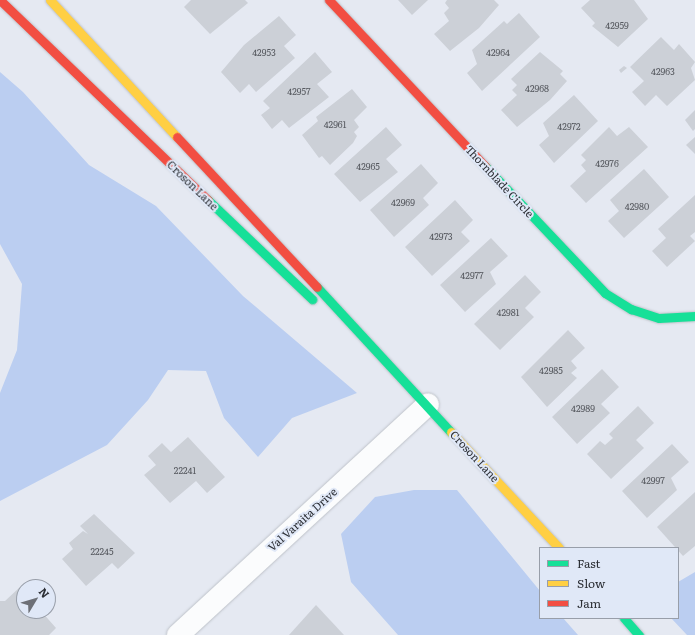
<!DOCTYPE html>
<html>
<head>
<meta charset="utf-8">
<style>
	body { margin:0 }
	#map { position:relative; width:695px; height:635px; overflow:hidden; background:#e5e9f2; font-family:Literata,serif }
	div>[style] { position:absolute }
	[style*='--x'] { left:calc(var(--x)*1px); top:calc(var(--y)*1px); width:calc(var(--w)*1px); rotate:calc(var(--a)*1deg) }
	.forest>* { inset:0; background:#bbcef1 }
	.building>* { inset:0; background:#ccd0d7 }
	.roads { filter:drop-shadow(0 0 1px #bec2c9) drop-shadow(0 0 1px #bec2c9) }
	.street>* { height:22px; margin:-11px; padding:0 11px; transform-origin:11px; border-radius:11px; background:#fbfcfd }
	.fast>* { height:9px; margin:-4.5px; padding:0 4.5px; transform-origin:4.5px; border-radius:4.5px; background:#16e098 }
	.slow>* { height:9px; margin:-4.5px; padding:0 4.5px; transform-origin:4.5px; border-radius:4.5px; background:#ffcf43 }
	.jam>* { height:9px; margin:-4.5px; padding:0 4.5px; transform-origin:4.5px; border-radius:4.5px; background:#f24e42 }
	span { translate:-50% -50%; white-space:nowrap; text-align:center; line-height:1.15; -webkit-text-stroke:4px #e0e8f7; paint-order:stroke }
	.number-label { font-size:9px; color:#56595f }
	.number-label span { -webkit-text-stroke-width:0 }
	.street-label { font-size:11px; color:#2c2f35 }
	.legend { position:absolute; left:539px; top:547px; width:140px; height:72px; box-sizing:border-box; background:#e0e8f7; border:1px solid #989ea9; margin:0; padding:5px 7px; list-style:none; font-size:12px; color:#2c2f35 }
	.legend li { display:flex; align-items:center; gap:8px; height:20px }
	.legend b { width:20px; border:1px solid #989ea9 }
	.north { position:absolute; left:16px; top:579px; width:40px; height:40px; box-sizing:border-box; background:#e0e8f7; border:1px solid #989ea9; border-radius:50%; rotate:52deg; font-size:11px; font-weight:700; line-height:16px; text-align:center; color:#2c2f35 }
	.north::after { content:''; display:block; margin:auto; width:14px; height:18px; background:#6d7077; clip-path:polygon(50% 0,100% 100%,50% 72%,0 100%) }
</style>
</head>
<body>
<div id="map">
	<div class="forest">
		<div style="clip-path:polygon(0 72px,23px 92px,89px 165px,156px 206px,243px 296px,357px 393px,292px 418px,258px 457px,224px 418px,206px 371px,168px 370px,148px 400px,107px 445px,0 501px,0 393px,17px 350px,22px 284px,0 244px)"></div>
		<div style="clip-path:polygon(414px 490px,457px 490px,540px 591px,540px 618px,563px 618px,578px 635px,398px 635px,351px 582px,341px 534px,375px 497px)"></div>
		<div style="clip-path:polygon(695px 572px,695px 635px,687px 635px,671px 618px,678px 618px,678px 582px)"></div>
	</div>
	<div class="building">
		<div style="clip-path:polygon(191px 0,245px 0,248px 3px,210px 34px,184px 7px)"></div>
		<div style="clip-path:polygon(398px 0,428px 0,412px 15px)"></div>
		<div style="clip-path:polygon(447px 0,494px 0,499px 5px,479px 28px,450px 51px,434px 34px,449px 21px,444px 13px,449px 8px,445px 3px)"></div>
		<div style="clip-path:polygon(590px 0,634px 0,648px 19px,618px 47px,592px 26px,595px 23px,581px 8px)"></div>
		<div style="clip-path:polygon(519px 13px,540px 37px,482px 91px,467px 73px,477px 64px,472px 50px,504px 21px,507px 24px)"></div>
		<div style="clip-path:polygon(279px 16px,296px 35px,284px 46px,295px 58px,256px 92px,249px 84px,240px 93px,221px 72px,244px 45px)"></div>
		<div style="clip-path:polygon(661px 37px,674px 50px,679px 44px,695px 62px,691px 68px,695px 80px,667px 106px,656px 95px,645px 106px,632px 92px,644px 81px,630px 67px)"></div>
		<div style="clip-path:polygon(315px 52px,332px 72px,317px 84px,329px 97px,289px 128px,282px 120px,272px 129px,261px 115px,270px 108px,263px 101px)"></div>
		<div style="clip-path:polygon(540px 52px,563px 71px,560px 74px,567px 81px,550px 100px,517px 127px,501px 110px,517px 95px,512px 90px,517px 85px,511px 79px)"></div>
		<div style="clip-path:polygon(624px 66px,627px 68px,621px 73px,619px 70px)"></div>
		<div style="clip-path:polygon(352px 89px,367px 107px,354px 120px,359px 127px,354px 132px,357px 136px,353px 143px,330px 165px,322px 156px,319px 158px,302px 135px,318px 121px,316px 117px)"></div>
		<div style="clip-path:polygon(574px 95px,598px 121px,554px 163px,539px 145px,549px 136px,543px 123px)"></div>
		<div style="clip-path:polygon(695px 110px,695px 129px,693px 131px,685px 120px)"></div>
		<div style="clip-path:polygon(386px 127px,402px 145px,386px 159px,398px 172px,360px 202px,334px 174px)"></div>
		<div style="clip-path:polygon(609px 127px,617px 136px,629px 127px,648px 147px,586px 203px,570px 186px,586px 171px,581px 165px,586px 160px,581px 155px)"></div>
		<div style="clip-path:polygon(695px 137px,695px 154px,686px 145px)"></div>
		<div style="clip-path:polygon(421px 164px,438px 183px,423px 198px,429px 205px,394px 237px,370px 210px)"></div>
		<div style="clip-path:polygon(644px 169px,669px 197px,624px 238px,608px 221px,619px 211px,610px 200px)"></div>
		<div style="clip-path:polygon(695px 195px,695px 232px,690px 236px,695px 241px,667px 267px,652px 251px,666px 238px,658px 229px)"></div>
		<div style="clip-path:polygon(455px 200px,473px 220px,461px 232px,470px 241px,432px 276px,405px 247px)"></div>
		<div style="clip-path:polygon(491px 238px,508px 256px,490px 272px,496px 284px,465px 312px,440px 285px)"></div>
		<div style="clip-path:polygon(525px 275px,541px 292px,525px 308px,534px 317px,500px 350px,474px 324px)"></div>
		<div style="clip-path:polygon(568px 330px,585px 348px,571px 361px,577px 368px,571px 373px,577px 378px,547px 407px,521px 377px)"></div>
		<div style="clip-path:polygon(602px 369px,619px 387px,601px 404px,610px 413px,577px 444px,552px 417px)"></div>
		<div style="clip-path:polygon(638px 406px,654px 423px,636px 440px,644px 448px,611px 479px,587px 454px,600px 441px,605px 445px,613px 438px,609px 434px)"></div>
		<div style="clip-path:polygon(188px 437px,225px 477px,207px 493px,196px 481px,170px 503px,144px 475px,156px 465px,148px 456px,162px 443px,171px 452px)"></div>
		<div style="clip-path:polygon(672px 444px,689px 462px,671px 478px,677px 490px,647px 518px,622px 491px)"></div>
		<div style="clip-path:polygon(695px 492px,695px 546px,683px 556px,657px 527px)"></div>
		<div style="clip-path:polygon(94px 514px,135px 553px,118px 569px,112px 563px,86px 586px,62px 559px,73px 549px,69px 543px,83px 531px,88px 534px,80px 526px)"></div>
		<div style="clip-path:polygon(20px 587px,24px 592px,24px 611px,41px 611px,56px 628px,49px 635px,0 635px,0 601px,5px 601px)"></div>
		<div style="clip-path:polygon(316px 605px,344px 635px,289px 635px)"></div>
	</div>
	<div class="roads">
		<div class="street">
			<div style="--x:178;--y:635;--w:340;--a:-42.7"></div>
		</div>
		<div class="fast">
			<div style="--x:485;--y:166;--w:175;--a:46.6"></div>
			<div style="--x:605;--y:293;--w:31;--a:32"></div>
			<div style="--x:631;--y:309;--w:29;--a:18"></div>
			<div style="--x:659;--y:318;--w:36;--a:-3"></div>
			<div style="--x:208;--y:200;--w:144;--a:43.6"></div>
			<div style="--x:317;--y:287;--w:197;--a:47.3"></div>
			<div style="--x:624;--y:618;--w:23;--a:49"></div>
		</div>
		<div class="slow">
			<div style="--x:50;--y:0;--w:187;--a:47.2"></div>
			<div style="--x:451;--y:432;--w:158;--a:47"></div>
		</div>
		<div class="jam">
			<div style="--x:0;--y:0;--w:289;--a:43.9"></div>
			<div style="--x:329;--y:0;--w:228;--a:46.8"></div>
			<div style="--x:177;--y:137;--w:205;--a:47"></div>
		</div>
	</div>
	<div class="number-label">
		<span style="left:617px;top:25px">42959</span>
		<span style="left:264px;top:52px">42953</span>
		<span style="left:498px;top:52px">42964</span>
		<span style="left:663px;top:71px">42963</span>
		<span style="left:537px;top:88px">42968</span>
		<span style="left:299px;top:91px">42957</span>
		<span style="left:335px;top:124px">42961</span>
		<span style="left:569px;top:126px">42972</span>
		<span style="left:607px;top:163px">42976</span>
		<span style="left:368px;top:166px">42965</span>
		<span style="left:403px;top:202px">42969</span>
		<span style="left:637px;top:206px">42980</span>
		<span style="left:441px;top:236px">42973</span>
		<span style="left:472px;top:275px">42977</span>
		<span style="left:508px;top:312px">42981</span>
		<span style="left:551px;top:370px">42985</span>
		<span style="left:583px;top:408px">42989</span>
		<span style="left:185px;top:470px">22241</span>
		<span style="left:653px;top:480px">42997</span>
		<span style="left:102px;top:551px">22245</span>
	</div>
	<div class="street-label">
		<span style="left:500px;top:181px;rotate:47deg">Thornblade Circle</span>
		<span style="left:193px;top:185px;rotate:44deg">Croson Lane</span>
		<span style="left:475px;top:456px;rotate:47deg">Croson Lane</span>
		<span style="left:302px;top:519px;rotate:-42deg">Val Varaita Drive</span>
	</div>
	<ul class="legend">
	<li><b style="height:5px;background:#16e098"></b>Fast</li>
	<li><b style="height:5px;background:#ffcf43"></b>Slow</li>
	<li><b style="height:5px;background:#f24e42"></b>Jam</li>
	</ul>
	<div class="north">N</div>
</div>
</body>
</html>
